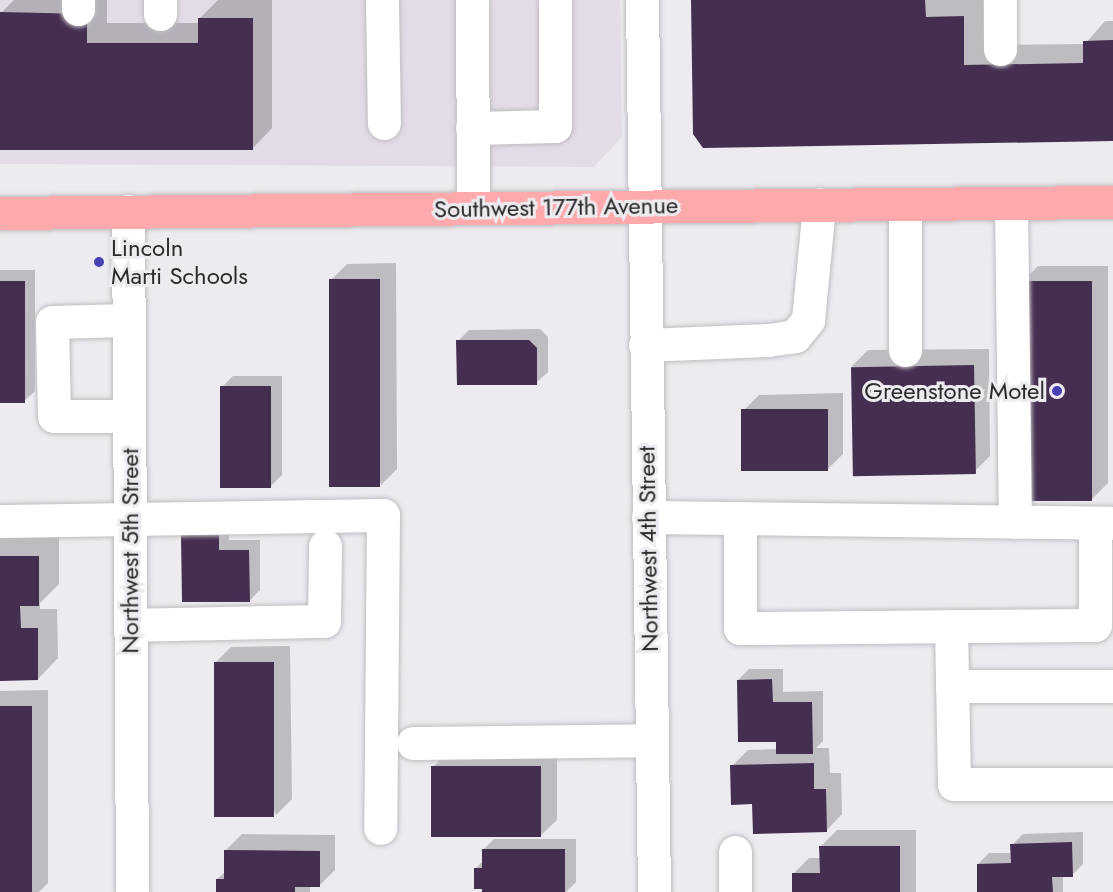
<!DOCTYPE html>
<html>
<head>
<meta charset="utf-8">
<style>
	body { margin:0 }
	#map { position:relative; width:1113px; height:892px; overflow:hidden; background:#eeebf0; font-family:Jost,sans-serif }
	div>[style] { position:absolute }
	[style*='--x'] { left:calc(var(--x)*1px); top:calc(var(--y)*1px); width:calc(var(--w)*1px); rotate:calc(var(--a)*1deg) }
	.built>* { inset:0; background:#e3dce7 }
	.shadow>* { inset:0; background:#0003 }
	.building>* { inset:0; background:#452f51; transform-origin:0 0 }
	.roads { filter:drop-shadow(0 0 2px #bfbcc0) drop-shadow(0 0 2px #bfbcc0) }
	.minor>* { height:33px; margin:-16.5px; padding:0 16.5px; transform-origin:16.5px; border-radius:16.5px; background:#fff }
	.major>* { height:33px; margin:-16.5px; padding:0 16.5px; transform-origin:16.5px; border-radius:16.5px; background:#fea9ac }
	.dots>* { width:16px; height:16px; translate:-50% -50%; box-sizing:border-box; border:3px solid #eeebf0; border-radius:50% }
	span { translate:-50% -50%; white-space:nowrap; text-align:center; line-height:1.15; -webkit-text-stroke:6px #eeebf0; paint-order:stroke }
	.street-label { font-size:24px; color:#2b2a2c }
	.poi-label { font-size:24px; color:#2b2a2c }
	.left { translate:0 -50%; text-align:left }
	.right { translate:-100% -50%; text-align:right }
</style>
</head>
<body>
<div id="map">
	<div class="built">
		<div style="clip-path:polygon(0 0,620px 0,622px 137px,594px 167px,0 164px)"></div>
	</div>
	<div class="shadow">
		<div style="clip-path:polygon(14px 0,107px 0,107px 23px,200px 23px,200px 18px,218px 0,272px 0,272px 128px,252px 149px,0 148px,1px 13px)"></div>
		<div style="clip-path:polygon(692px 0,983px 0,984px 45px,1085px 44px,1105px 21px,1113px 21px,1113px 140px)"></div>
		<div style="clip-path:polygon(396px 263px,397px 469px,381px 485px,331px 280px,347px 264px)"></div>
		<div style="clip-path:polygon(1038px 266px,1108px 266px,1108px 483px,1092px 499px,1022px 282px)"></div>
		<div style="clip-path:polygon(0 270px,35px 270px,35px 391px,23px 402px,0 402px)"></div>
		<div style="clip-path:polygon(540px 329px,548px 337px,548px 372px,536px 383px,458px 341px,469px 330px)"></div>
		<div style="clip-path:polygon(989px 349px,990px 456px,974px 472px,852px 366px,868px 350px)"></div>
		<div style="clip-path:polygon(233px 376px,282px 376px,282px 475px,271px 486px,222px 387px)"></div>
		<div style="clip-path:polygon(843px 393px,843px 454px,827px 470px,743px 411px,759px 395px)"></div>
		<div style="clip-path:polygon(194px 525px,229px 525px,229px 540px,260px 540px,260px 590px,249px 601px,182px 536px)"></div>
		<div style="clip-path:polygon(59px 536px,59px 584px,40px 603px,40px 609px,57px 609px,58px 658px,38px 679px,0 679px,0 537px)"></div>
		<div style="clip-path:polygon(290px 646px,292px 799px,276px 815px,215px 663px,231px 647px)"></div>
		<div style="clip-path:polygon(749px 669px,783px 669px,783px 692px,823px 691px,823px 741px,816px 748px,829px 748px,830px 773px,841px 773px,842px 814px,826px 831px,753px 803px,732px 766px,748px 750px,778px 749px,778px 740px,738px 680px)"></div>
		<div style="clip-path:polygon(48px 690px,48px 883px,39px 892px,0 892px,0 691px)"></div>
		<div style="clip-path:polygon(449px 751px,557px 751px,557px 820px,540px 836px,433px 767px)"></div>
		<div style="clip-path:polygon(837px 830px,916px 830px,916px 892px,793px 892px,793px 874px,809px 858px,821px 858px,821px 846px)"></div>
		<div style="clip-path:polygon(1083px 832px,1083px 864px,1072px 875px,1063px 875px,1063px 892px,979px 892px,978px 864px,989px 853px,1012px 853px,1012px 845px,1023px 834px)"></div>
		<div style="clip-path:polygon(242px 834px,335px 835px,335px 870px,319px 886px,310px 886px,310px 892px,217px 892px,217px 879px,226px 871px,226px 850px)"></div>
		<div style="clip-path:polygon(494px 839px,576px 839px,576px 882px,566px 892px,484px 892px,476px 868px,483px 861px,483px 850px)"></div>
	</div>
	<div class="building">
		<div style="clip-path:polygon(691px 0,925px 0,926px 17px,964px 16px,964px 65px,1083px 63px,1083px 41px,1113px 40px,1113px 141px,703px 148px,693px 134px)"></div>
		<div style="clip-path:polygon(0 12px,87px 14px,87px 43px,198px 43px,198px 18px,253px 18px,253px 150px,0 150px)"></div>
		<div style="left:329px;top:279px;width:51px;height:208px"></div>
		<div style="left:0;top:281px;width:25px;height:122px"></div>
		<div style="left:1020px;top:281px;width:72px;height:220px"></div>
		<div style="clip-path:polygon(456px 340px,529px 340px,537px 348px,537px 385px,457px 385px)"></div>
		<div style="left:974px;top:365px;width:109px;height:123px;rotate:89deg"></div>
		<div style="left:220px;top:386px;width:51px;height:102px"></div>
		<div style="left:828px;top:409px;width:62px;height:87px;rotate:90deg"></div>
		<div style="clip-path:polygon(181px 535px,219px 535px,219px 550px,249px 550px,250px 602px,182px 602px)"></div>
		<div style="clip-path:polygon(0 556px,39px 556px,39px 606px,20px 606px,21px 628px,38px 628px,38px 680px,0 681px)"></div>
		<div style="left:214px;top:662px;width:60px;height:155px"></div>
		<div style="clip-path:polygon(772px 679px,773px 702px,812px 702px,813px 754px,776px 754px,776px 742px,738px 742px,737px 680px)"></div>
		<div style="left:0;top:706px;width:32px;height:186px"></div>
		<div style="clip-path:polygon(814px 763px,814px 789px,826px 789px,827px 832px,753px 834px,752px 804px,731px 805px,730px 765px)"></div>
		<div style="left:431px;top:766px;width:110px;height:71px"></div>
		<div style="clip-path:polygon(1072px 842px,1073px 877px,1052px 877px,1053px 892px,977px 892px,977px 864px,1011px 863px,1010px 844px)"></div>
		<div style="clip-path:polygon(819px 846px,900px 846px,900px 892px,792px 892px,792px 873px,820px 873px)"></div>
		<div style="clip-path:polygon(482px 849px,565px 849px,565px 892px,482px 892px,482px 889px,474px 889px,474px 868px,482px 868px)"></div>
		<div style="clip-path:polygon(224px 850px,320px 851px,320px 887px,295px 887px,295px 892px,216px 892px,216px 879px,224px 879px)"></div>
	</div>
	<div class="roads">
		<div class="minor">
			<div style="--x:78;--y:0;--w:9;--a:90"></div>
			<div style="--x:382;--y:0;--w:123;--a:89.1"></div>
			<div style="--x:472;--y:0;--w:208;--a:89.7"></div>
			<div style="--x:642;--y:0;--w:892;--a:89.23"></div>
			<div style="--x:160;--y:14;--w:14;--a:-90"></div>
			<div style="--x:1000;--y:49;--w:49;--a:-90"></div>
			<div style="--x:472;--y:128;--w:83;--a:-1.4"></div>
			<div style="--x:555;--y:126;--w:126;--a:-90"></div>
			<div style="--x:1011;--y:203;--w:319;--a:89.3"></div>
			<div style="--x:905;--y:204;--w:146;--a:90"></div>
			<div style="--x:128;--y:211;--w:681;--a:89.66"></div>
			<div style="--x:128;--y:320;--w:76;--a:178.5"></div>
			<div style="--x:52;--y:322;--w:94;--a:88.8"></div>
			<div style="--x:54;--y:416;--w:75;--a:0"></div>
			<div style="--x:645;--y:345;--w:123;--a:-2.3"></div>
			<div style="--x:768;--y:340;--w:27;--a:-8"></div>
			<div style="--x:795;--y:336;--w:21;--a:-51"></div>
			<div style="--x:808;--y:320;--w:116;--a:-84.5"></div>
			<div style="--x:648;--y:517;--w:465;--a:0.7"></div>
			<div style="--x:740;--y:518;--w:110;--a:90"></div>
			<div style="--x:740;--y:628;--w:355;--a:-0.5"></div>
			<div style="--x:1095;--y:625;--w:102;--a:-90"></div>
			<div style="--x:0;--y:521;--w:383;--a:-0.9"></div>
			<div style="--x:383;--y:515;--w:313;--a:90.5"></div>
			<div style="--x:131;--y:625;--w:193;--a:-1.2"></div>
			<div style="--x:324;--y:621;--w:75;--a:-89.2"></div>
			<div style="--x:951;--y:626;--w:158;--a:88.9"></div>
			<div style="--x:954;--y:784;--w:159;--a:0"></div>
			<div style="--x:952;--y:686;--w:161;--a:0"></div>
			<div style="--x:413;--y:743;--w:239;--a:-0.7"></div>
			<div style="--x:735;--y:892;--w:40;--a:-90"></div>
		</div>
		<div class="major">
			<div style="--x:0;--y:213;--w:1113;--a:-0.57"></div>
		</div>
	</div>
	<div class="dots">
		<div style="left:99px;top:262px;background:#4940b6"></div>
		<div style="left:1057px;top:391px;background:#4940b6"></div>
	</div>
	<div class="street-label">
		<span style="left:556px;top:207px;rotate:-1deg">Southwest 177th Avenue</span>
		<span style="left:648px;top:549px;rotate:-91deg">Northwest 4th Street</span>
		<span style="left:130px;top:551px;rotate:-90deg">Northwest 5th Street</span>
	</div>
	<div class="poi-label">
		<span class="left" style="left:111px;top:262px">Lincoln<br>Marti Schools</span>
		<span class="right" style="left:1045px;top:391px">Greenstone Motel</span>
	</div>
</div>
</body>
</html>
